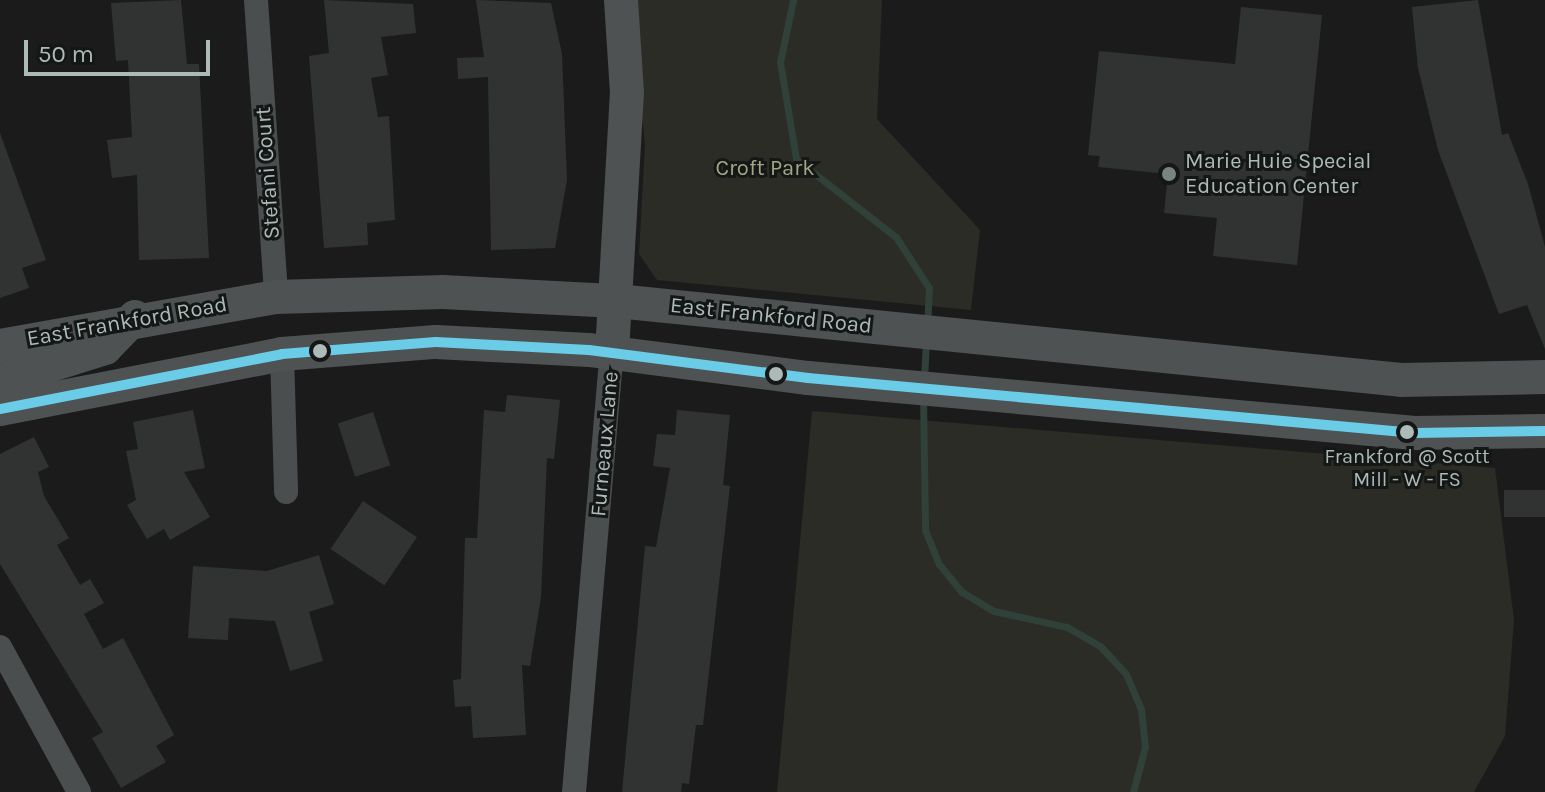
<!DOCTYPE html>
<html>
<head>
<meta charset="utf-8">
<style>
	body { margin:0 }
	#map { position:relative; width:1545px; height:792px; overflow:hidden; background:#1b1b1b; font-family:Karla,sans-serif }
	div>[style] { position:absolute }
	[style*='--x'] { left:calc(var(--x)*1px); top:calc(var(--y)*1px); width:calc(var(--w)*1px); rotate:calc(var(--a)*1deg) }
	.green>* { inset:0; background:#2b2c25 }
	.stream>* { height:7px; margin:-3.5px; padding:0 3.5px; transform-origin:3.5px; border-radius:3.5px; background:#304139 }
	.building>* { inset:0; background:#313333; transform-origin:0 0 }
	.street>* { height:24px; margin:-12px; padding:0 12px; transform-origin:12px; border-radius:12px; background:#4b4e4e }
	.secondary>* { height:34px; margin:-17px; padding:0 17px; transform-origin:17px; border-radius:17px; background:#4e5252 }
	.bus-1>* { height:10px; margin:-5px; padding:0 5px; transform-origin:5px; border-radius:5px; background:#6bcce7 }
	.dots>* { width:22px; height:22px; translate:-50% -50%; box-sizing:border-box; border:4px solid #151717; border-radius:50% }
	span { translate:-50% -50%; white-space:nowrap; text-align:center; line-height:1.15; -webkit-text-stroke:6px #151717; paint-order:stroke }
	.bus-label { font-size:20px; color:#acbbb8 }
	.poi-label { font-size:22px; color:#acbbb8 }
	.left { translate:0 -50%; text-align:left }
	.park-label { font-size:22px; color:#a2a684 }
	.street-label { font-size:22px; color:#acbbb8 }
	.scale { position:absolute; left:24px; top:40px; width:186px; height:36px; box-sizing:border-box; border:4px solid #acbbb8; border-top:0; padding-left:10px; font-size:24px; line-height:28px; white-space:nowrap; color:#acbbb8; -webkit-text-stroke:6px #151717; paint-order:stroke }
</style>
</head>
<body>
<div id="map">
	<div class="green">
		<div style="clip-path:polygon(631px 0,882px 0,877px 119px,980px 230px,971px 310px,657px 280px,639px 254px,645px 145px)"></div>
		<div style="clip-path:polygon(812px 411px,1495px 468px,1514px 620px,1505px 736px,1474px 792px,777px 792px)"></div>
	</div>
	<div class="stream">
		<div style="--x:793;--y:0;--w:63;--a:101.8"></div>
		<div style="--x:780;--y:62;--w:98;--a:80.6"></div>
		<div style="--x:796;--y:159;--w:127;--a:38"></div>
		<div style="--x:896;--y:237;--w:61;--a:57.1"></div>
		<div style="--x:929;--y:288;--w:35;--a:93"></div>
		<div style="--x:924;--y:379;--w:39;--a:-87"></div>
		<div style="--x:923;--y:396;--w:134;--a:89.1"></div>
		<div style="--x:925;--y:530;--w:37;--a:68"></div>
		<div style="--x:939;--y:564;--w:36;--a:51"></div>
		<div style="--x:962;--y:592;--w:37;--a:31"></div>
		<div style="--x:994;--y:611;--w:75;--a:12.4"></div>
		<div style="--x:1067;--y:627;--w:38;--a:30"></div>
		<div style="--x:1100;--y:646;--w:38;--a:47"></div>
		<div style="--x:1126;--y:674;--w:38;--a:67"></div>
		<div style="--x:1141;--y:709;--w:38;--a:84"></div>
		<div style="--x:1145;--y:747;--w:47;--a:104.9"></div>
	</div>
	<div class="building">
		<div style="clip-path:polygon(181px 0,187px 64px,199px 64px,209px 258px,139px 260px,137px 175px,112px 178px,107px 140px,132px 137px,128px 60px,116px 61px,111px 3px)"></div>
		<div style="clip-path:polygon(324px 0,413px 4px,416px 33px,381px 37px,388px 75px,371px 78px,378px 117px,389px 116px,395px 220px,367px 223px,368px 245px,324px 248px,309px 56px,329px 53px)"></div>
		<div style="clip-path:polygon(476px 0,551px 3px,562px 54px,567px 180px,555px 248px,491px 250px,488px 77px,458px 79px,457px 58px,484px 57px)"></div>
		<div style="clip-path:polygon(1478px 0,1502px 135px,1508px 133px,1528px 184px,1545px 247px,1545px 349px,1527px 305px,1499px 314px,1438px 150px,1418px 68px,1412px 7px)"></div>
		<div style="clip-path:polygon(1241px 7px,1322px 15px,1297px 265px,1213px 256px,1217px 218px,1164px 213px,1168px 174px,1098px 167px,1100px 156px,1088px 155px,1099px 51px,1235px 64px)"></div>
		<div style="clip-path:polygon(0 133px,46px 260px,22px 268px,29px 288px,0 298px)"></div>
		<div style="clip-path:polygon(507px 395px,560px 400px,554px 459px,547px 458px,541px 597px,530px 666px,522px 665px,526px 735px,473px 738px,471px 706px,455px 707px,453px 680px,461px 679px,465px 538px,477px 538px,484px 410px,505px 412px)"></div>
		<div style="clip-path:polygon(193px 410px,205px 468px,184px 472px,210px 517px,170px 540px,164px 529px,147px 539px,127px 505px,136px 500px,126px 451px,138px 449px,133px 422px)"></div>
		<div style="clip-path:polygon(677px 410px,730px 415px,723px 485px,730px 486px,703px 725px,696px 725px,689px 784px,682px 783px,681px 792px,622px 792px,645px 546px,656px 547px,670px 468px,653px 466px,657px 434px,675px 435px)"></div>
		<div style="left:373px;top:412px;width:56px;height:37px;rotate:72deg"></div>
		<div style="clip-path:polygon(34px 437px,49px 467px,38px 472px,44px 496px,69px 538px,57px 545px,80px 585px,90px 579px,104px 603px,84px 614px,103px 649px,123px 638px,174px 735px,156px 746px,166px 762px,121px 788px,92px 738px,103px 732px,0 564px,0 454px)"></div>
		<div style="left:1545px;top:490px;width:27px;height:41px;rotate:90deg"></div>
		<div style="left:363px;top:501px;width:65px;height:58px;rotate:34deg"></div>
		<div style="clip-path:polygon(319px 555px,334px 604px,309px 612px,323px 661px,290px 671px,275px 621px,229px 618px,228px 640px,188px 638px,193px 566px,267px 571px)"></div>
	</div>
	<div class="street">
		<div style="--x:256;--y:0;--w:298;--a:86.1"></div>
		<div style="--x:282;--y:354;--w:138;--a:88.3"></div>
		<div style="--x:0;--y:647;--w:165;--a:61.4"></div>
		<div style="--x:574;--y:792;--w:442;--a:-85.1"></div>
	</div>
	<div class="secondary">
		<div style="--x:0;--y:346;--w:280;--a:-10.1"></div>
		<div style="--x:276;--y:297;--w:167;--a:-1.7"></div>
		<div style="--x:443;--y:292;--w:174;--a:3"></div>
		<div style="--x:617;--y:301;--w:788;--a:5.75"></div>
		<div style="--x:1401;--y:380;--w:144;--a:-1.2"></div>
		<div style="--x:612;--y:352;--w:259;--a:-86.7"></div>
		<div style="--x:627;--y:93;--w:93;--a:-93.7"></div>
		<div style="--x:0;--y:381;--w:110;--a:-17.4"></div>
		<div style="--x:105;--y:348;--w:43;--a:-45.9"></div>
		<div style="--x:0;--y:409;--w:287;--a:-11"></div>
		<div style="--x:282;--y:354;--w:154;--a:-4.5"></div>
		<div style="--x:436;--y:342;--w:153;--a:3"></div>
		<div style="--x:589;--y:350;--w:221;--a:7.3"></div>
		<div style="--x:808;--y:378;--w:609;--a:5.18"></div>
		<div style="--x:1415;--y:433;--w:130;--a:-0.9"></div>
	</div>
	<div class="bus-1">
		<div style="--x:0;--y:409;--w:287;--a:-11"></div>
		<div style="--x:282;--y:354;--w:154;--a:-4.5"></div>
		<div style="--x:436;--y:342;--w:153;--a:3"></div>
		<div style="--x:589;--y:350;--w:221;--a:7.3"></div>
		<div style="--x:808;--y:378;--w:609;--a:5.18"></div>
		<div style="--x:1415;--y:433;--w:130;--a:-0.9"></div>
	</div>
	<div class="dots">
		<div style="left:1169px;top:174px;background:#798381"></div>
		<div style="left:320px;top:351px;background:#acbbb8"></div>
		<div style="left:776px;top:374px;background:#acbbb8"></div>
		<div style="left:1407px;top:432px;background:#acbbb8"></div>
	</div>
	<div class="bus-label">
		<span style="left:1407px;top:468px">Frankford @ Scott<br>Mill - W - FS</span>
	</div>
	<div class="poi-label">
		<span class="left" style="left:1185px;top:174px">Marie Huie Special<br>Education Center</span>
	</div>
	<div class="park-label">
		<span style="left:765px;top:169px">Croft Park</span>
	</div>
	<div class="street-label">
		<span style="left:268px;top:173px;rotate:-94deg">Stefani Court</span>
		<span style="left:771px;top:316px;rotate:6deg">East Frankford Road</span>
		<span style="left:127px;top:322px;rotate:-10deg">East Frankford Road</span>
		<span style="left:605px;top:444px;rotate:-85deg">Furneaux Lane</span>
	</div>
	<div class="scale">50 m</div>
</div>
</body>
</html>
